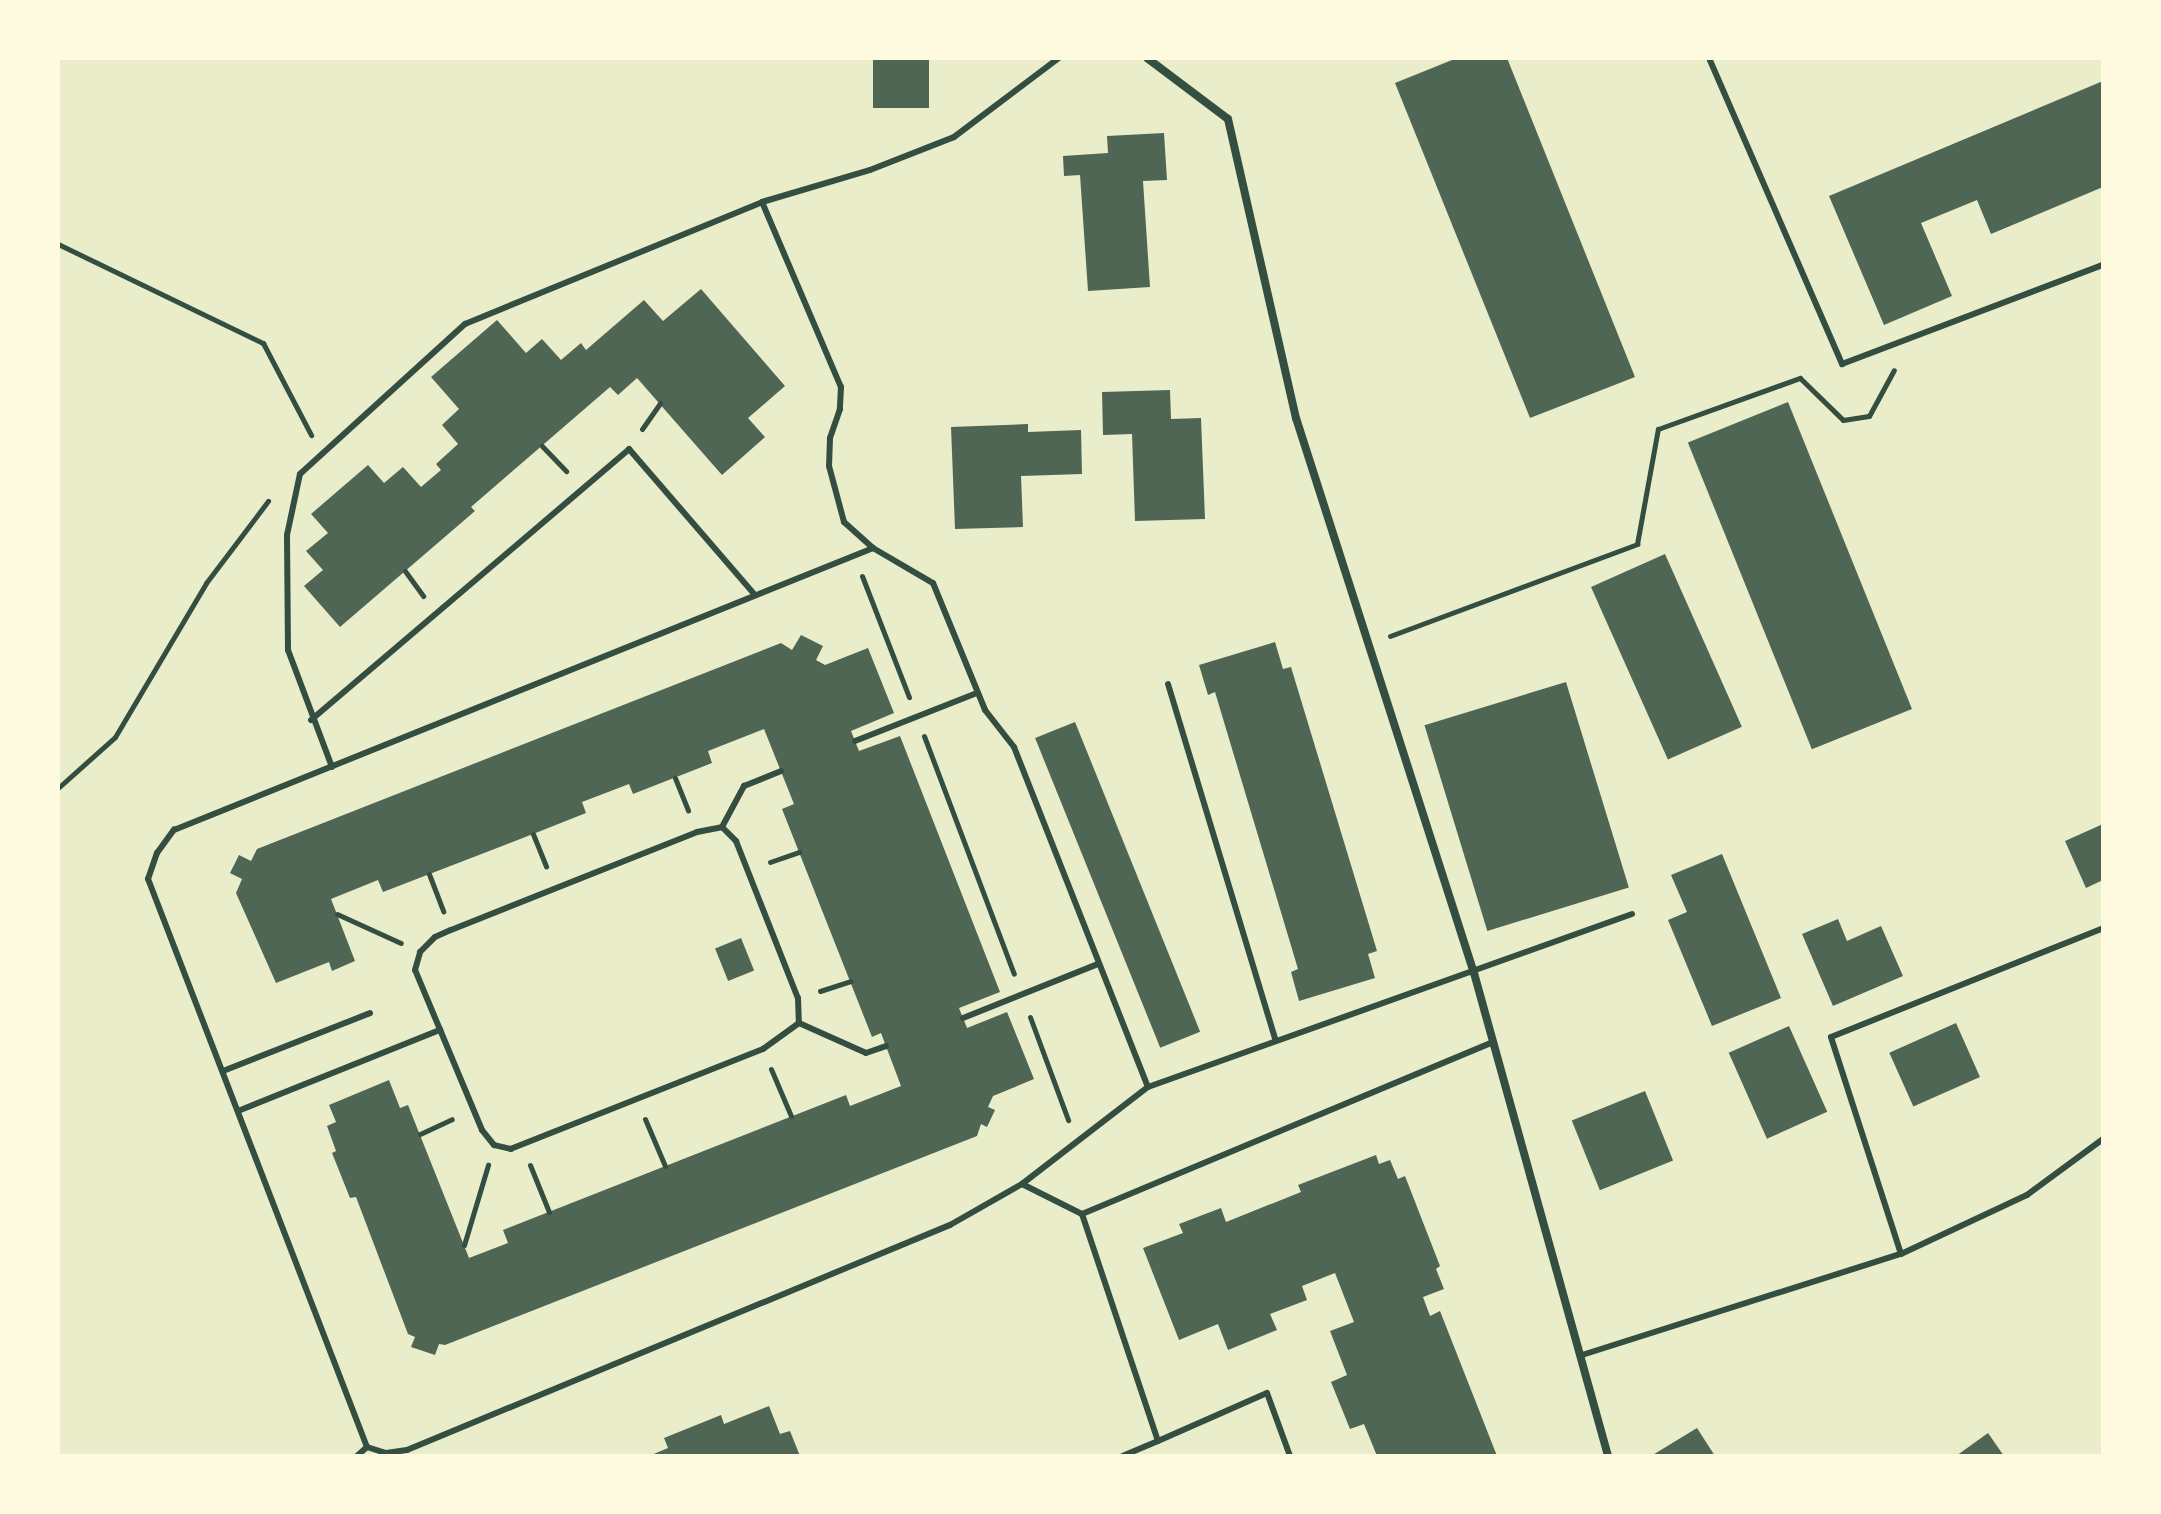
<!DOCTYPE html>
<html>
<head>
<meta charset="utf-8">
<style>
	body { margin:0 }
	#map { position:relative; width:2161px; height:1514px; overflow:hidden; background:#e9edc9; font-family:Roboto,sans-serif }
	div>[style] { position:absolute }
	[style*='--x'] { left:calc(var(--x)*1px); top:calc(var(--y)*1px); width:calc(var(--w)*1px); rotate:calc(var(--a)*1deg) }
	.building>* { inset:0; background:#4f6655; transform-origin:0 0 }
	.path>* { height:5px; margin:-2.5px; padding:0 2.5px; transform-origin:2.5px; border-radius:2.5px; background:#344e41 }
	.service>* { height:6px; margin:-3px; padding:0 3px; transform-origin:3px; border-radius:3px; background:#344e41 }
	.minor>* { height:8px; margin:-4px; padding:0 4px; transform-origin:4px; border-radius:4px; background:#344e41 }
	span { translate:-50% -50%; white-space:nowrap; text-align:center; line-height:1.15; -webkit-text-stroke:8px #fefae0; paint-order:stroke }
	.frame { position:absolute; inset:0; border:60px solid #fefae0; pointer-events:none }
</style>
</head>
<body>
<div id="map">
	<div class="building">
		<div style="left:873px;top:58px;width:56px;height:50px"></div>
		<div style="clip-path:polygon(1457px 58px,1507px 58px,1635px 377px,1530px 418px,1395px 83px)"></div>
		<div style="clip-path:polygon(2103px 81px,2103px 187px,1991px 234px,1977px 200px,1921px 223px,1952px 296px,1884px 325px,1829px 196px)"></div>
		<div style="clip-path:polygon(1164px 133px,1167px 180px,1143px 181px,1150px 287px,1088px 291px,1080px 175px,1064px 176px,1063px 156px,1108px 153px,1107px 136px)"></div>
		<div style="clip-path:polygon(701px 289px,785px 386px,748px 418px,765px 437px,722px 475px,637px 378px,618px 395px,610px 387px,471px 507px,475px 511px,340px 627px,304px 586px,323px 570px,306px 551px,328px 533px,311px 514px,368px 465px,384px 483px,403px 467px,421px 487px,441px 470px,436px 464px,458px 444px,442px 425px,459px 409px,431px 377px,497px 320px,526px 353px,542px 339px,561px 360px,581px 343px,586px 350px,644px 300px,663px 321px)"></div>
		<div style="clip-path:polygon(1170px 390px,1171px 419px,1201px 418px,1205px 519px,1135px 521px,1132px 434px,1103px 435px,1102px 392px)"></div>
		<div style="left:1788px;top:402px;width:331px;height:108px;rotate:68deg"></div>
		<div style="clip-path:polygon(1028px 424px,1028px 432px,1081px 430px,1082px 474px,1021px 476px,1023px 527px,955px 529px,951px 427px)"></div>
		<div style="left:1665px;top:554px;width:189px;height:81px;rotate:66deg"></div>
		<div style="clip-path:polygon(801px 635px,823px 646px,816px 660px,825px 665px,868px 648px,894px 713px,851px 731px,859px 751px,900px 736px,1000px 992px,959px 1008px,967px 1028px,1007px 1012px,1034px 1079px,993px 1096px,988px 1107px,995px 1110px,987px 1127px,981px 1124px,977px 1136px,445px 1345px,439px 1344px,435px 1355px,411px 1347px,415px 1337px,408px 1334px,356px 1197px,350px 1198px,332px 1153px,336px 1151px,327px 1126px,336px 1122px,329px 1105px,389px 1080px,400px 1108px,408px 1105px,469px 1258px,508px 1243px,503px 1230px,846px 1095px,850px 1106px,901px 1086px,881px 1033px,872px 1037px,782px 809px,794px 804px,764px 729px,708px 751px,712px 763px,633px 794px,629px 784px,582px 802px,586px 813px,533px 834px,383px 892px,378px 880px,331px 899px,355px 961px,332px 971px,329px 962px,276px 983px,236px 893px,242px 879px,230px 873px,239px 855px,251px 861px,257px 849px,781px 643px,792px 650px)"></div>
		<div style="clip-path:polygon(1275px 642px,1283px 669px,1291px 667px,1377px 951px,1368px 954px,1375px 978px,1299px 1001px,1291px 972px,1298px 969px,1215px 692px,1208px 695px,1199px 665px)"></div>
		<div style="left:1566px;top:682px;width:215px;height:148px;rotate:73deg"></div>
		<div style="left:1075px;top:722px;width:334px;height:43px;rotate:68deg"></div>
		<div style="clip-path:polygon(2103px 824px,2103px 880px,2086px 888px,2065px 841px)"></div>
		<div style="clip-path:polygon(1722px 854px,1781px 998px,1712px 1026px,1668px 920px,1687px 912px,1671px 875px)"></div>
		<div style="clip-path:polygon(1838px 919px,1847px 941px,1881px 926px,1903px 976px,1833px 1006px,1802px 934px)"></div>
		<div style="left:741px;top:938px;width:35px;height:28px;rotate:68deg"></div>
		<div style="left:1956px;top:1023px;width:59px;height:73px;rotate:66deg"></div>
		<div style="left:1789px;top:1026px;width:94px;height:66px;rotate:66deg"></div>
		<div style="left:1645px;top:1091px;width:75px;height:79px;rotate:68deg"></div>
		<div style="clip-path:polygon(1376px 1155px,1379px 1164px,1390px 1160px,1398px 1179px,1405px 1176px,1440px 1266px,1436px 1269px,1444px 1289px,1423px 1297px,1430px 1316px,1440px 1311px,1497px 1456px,1377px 1456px,1364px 1424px,1350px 1429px,1331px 1382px,1347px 1375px,1330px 1331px,1354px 1322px,1335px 1273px,1302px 1286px,1307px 1300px,1270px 1314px,1277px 1330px,1228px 1350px,1218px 1324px,1179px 1340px,1143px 1248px,1183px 1233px,1179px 1224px,1221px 1208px,1226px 1222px,1301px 1192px,1298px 1185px)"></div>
		<div style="clip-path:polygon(769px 1406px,780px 1434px,790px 1431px,800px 1456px,649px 1456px,668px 1448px,664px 1438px,721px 1415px,724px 1424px)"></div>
		<div style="clip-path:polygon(1697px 1428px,1715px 1456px,1651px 1456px)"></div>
		<div style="clip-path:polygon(1988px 1433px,2004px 1456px,1956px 1456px)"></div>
	</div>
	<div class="path">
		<div style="--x:58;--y:244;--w:228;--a:25.8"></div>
		<div style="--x:263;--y:343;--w:104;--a:62.4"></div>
		<div style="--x:642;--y:429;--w:32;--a:-55"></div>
		<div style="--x:542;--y:446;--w:35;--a:46"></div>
		<div style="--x:405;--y:571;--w:31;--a:54"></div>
		<div style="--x:862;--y:576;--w:130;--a:68.8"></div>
		<div style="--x:1390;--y:636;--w:264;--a:-20.4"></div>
		<div style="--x:1637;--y:544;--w:117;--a:-79.7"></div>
		<div style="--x:1658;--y:429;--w:151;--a:-19.8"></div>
		<div style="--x:1800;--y:378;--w:60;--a:44.3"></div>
		<div style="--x:1843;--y:420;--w:26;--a:-9"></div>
		<div style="--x:1869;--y:416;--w:52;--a:-61.5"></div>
		<div style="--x:924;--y:736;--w:254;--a:69.3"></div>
		<div style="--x:675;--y:778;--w:35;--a:68"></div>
		<div style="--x:58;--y:788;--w:76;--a:-41.8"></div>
		<div style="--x:115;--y:737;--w:179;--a:-59.4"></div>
		<div style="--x:206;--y:583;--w:103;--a:-52.9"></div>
		<div style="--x:533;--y:834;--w:35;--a:68"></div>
		<div style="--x:770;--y:862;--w:31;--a:-19"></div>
		<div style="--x:429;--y:874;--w:40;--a:69"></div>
		<div style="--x:337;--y:914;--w:70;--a:24.4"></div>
		<div style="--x:820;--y:991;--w:32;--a:-18"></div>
		<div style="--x:1030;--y:1017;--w:110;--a:69.7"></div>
		<div style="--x:771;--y:1069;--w:51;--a:66.9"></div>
		<div style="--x:645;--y:1119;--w:51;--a:66.9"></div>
		<div style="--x:420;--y:1134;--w:35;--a:-25"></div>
		<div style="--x:530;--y:1165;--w:51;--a:68"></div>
		<div style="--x:464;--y:1245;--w:84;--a:-73.3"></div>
	</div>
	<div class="service">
		<div style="--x:1709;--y:58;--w:334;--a:66.5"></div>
		<div style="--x:1842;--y:364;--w:279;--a:-20.8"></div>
		<div style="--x:762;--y:202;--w:201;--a:66.9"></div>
		<div style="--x:841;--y:387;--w:22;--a:93"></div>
		<div style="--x:840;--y:409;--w:31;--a:109"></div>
		<div style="--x:830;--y:438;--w:28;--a:92"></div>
		<div style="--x:829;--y:466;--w:58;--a:75"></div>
		<div style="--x:844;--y:522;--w:39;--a:42"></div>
		<div style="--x:1168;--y:684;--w:371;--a:73.2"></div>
		<div style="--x:311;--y:720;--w:418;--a:-40.4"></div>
		<div style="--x:629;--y:449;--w:193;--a:49.2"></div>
		<div style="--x:855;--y:741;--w:131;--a:-21.5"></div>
		<div style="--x:332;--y:767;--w:125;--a:-110.6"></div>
		<div style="--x:288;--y:650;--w:115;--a:-90.5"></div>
		<div style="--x:287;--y:535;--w:62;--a:-78"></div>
		<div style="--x:300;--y:474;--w:223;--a:-42.3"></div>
		<div style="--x:465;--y:324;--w:321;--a:-22.3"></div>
		<div style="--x:762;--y:202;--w:113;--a:-16.5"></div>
		<div style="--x:870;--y:170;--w:90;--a:-21.4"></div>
		<div style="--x:954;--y:137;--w:131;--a:-37"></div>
		<div style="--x:722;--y:827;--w:20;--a:45"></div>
		<div style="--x:736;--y:841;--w:169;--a:68.5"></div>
		<div style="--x:798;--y:998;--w:25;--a:88"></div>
		<div style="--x:799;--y:1023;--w:44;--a:144.2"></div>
		<div style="--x:763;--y:1049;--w:271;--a:158.4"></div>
		<div style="--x:511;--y:1149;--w:17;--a:-167"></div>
		<div style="--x:494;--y:1145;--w:19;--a:-129"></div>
		<div style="--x:482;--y:1130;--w:173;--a:-112.7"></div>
		<div style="--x:415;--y:970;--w:19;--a:-74"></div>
		<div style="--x:420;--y:952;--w:21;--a:-45"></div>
		<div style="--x:435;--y:937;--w:17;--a:-24"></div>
		<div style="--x:451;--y:930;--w:265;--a:-21.7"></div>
		<div style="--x:697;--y:832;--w:25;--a:-11"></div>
		<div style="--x:722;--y:827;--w:47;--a:-61.8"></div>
		<div style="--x:744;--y:786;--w:40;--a:-22"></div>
		<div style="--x:963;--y:1018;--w:145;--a:-21.8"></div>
		<div style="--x:799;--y:1023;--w:73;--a:24.1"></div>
		<div style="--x:866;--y:1053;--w:21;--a:-19"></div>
		<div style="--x:223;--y:1071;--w:158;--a:-21.5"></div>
		<div style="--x:238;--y:1111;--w:218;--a:-21.9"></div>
		<div style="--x:1022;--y:1184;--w:67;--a:26.6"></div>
		<div style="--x:1082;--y:1214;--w:239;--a:71.5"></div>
		<div style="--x:1158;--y:1441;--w:38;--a:157"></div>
		<div style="--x:1082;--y:1214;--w:446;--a:-22.7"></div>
		<div style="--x:1901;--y:1254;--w:228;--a:-107.9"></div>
		<div style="--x:1831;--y:1037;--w:293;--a:-21.8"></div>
		<div style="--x:1582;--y:1355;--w:335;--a:-17.6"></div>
		<div style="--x:1901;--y:1254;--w:139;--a:-25.1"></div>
		<div style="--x:2027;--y:1195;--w:94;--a:-36.4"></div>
		<div style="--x:1158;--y:1441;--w:119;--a:-23.8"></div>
		<div style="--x:1267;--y:1393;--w:67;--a:69.9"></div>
		<div style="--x:367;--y:1447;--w:609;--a:-111.08"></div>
		<div style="--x:148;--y:879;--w:28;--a:-71"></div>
		<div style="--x:157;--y:853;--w:29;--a:-54"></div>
		<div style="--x:174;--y:830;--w:754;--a:-21.97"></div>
		<div style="--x:873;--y:548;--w:69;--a:30.3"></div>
		<div style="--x:933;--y:583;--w:137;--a:67.7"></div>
		<div style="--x:985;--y:710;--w:47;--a:51.9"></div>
		<div style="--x:1014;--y:747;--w:365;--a:68.5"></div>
		<div style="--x:367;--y:1447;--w:20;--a:18"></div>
		<div style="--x:386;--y:1453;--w:21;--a:-8"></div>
		<div style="--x:407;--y:1450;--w:588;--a:-22.51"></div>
		<div style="--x:950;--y:1225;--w:83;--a:-29.7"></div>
		<div style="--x:1022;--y:1184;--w:159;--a:-37.6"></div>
		<div style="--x:1148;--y:1087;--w:514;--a:-19.67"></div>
		<div style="--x:357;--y:1456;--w:13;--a:-42"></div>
	</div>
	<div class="minor">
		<div style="--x:1147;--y:58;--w:101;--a:37"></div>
		<div style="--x:1228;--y:119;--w:307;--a:77.2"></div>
		<div style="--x:1296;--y:418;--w:583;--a:72.22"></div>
		<div style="--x:1474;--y:973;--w:501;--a:74.49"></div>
	</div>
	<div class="frame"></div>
</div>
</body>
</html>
